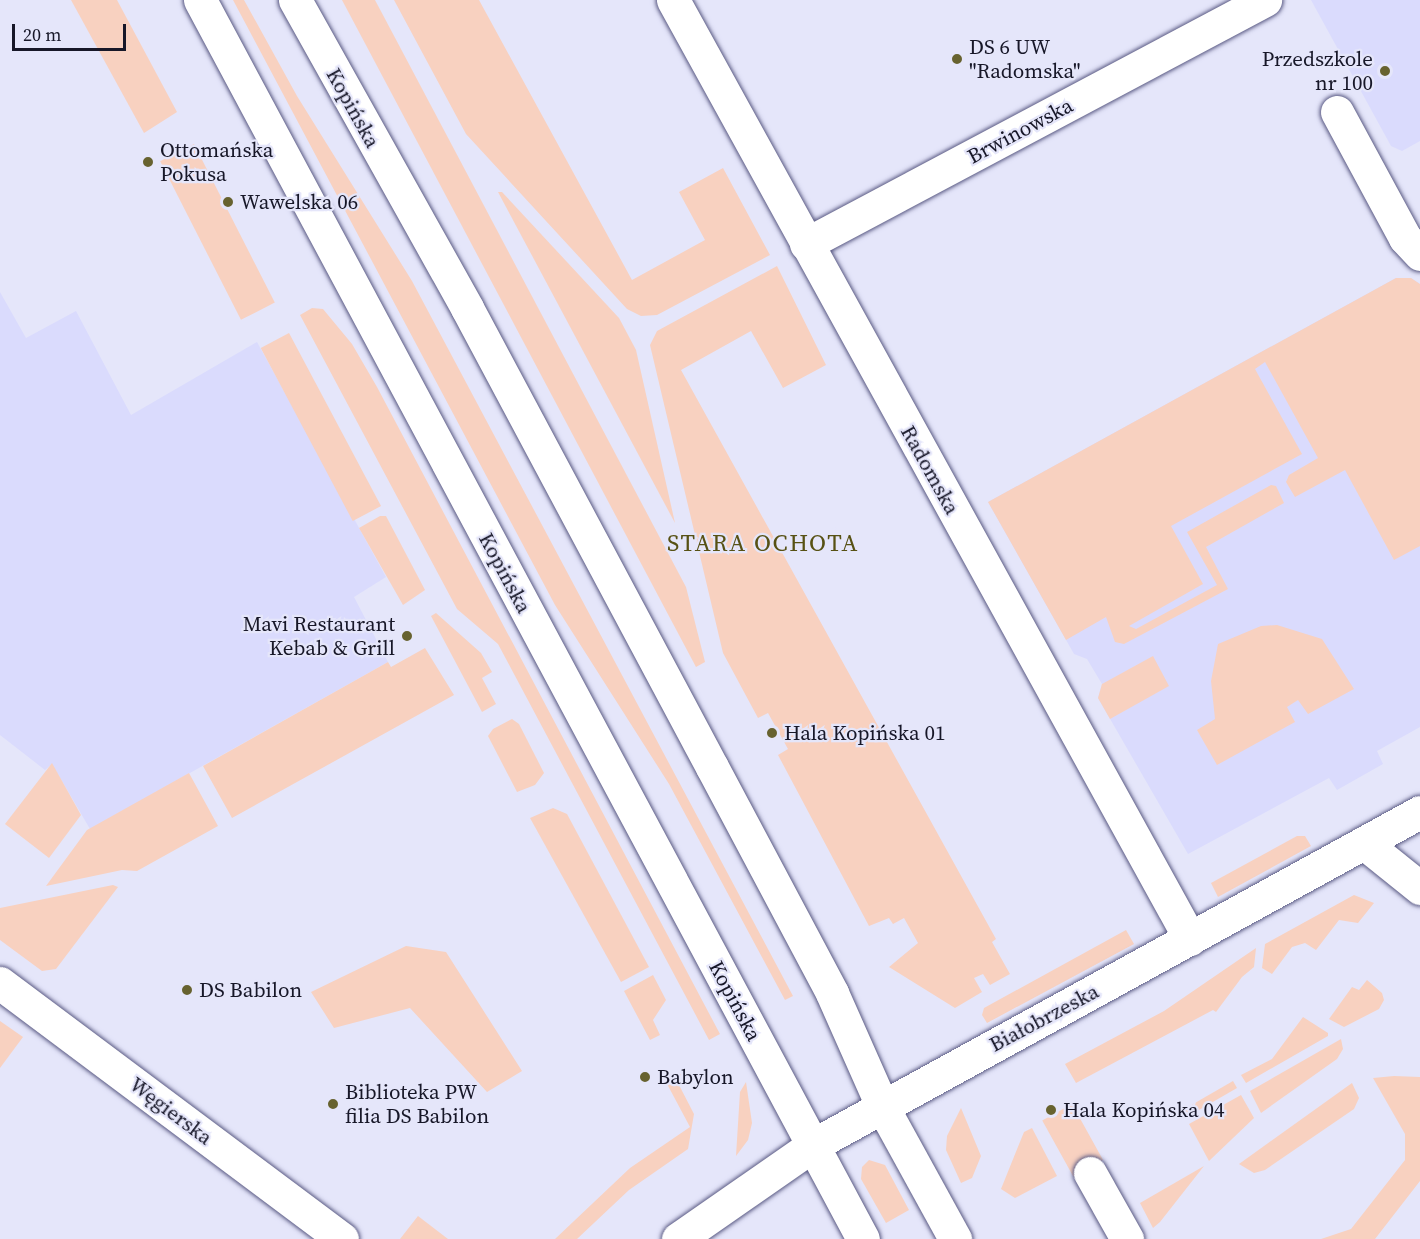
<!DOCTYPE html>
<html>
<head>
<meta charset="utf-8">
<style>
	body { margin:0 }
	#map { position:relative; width:1420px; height:1239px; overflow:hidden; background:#e5e6fa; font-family:"Source Serif 4",serif }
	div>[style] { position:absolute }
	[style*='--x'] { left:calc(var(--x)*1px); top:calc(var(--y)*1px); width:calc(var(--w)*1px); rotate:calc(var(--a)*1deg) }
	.built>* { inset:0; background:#dadbfd }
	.green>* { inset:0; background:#f8d1c0; transform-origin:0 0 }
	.roads { filter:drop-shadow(0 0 2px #595983) drop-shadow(0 0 2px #595983) }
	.street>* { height:33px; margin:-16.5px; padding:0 16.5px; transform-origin:16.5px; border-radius:16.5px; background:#fff }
	.secondary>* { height:33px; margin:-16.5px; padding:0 16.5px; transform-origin:16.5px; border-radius:16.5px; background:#fff }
	.primary>* { height:33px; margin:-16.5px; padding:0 16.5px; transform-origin:16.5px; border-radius:16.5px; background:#fff }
	.dots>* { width:16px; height:16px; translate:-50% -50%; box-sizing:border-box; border:3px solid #e5e6fa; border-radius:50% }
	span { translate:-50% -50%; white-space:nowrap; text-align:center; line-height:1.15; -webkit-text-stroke:4.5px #e5e6fa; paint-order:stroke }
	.poi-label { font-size:21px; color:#171728 }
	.left { translate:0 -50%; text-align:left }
	.right { translate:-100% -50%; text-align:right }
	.street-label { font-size:21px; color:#171728 }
	.quarter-label { font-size:24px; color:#575114; letter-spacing:1.5px }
	.scale { position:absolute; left:12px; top:24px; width:114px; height:27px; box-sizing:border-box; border:3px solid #171728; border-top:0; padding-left:8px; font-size:18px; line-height:21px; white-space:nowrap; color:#171728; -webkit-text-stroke:4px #e5e6fa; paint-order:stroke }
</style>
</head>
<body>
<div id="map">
	<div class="built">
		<div style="clip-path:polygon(1311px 0,1420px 0,1420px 141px,1402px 151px,1391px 146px)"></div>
		<div style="clip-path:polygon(1396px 278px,1411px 278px,1420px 284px,1420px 727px,1377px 751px,1383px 764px,1337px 790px,1329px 778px,1188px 854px,1098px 698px,1102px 684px,1087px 659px,1074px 654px,988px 502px)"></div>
		<div style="clip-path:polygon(0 292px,26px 338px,76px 311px,131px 415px,257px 342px,386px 577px,354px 597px,388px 662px,90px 829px,52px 764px,45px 770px,0 735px)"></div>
	</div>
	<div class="green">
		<div style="clip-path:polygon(71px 0,117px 0,177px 112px,144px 133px)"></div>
		<div style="clip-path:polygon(233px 0,244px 0,297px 96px,412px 281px,793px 996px,785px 1000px,669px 784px,555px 605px)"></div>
		<div style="clip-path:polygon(342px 0,375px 0,686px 587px,705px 662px,696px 667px)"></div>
		<div style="clip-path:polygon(394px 0,479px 0,632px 280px,705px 240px,679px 192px,723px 168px,770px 255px,657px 315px,641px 316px,627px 309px,466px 134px)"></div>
		<div style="left:194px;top:144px;width:178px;height:38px;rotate:63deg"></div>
		<div style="clip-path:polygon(498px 192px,502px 192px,619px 318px,636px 350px,675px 523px)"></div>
		<div style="clip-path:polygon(777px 266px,826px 365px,783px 388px,751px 331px,681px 370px,996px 939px,992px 942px,1010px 974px,990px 985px,983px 974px,974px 978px,982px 992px,955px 1008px,889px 967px,918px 943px,904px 918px,893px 924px,889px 918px,869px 926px,778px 755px,788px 749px,768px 713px,758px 718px,723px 653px,650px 345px,657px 331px)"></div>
		<div style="clip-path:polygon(1396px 278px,1411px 278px,1420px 284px,1420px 546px,1394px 560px,1345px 470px,1295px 497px,1286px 482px,1289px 475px,1318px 458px,1265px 362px,1255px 369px,1302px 454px,1171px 526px,1203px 584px,1129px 626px,1136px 629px,1217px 585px,1187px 532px,1271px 485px,1276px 486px,1284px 503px,1206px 547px,1228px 589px,1124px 644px,1115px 642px,1106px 617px,1066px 640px,988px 502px)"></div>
		<div style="clip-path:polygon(312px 308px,323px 309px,352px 344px,377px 387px,720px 1034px,709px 1040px,498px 644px,457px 609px,300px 315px)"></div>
		<div style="left:289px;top:333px;width:196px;height:32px;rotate:62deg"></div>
		<div style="clip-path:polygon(380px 516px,386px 516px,425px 590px,403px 605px,359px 528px)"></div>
		<div style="clip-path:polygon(436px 613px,481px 653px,492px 672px,482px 678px,496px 704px,482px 712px,431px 616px)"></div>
		<div style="clip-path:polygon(1277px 625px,1322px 639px,1354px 689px,1308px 714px,1298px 700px,1287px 707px,1295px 722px,1217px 765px,1197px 730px,1215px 719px,1211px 681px,1218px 644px,1261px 626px)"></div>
		<div style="clip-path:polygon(425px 648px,454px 695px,232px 818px,203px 766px,388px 662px,391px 667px)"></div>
		<div style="clip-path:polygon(1153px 656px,1169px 686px,1110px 719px,1098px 698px,1102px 684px)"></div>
		<div style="clip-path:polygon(512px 719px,519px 724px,544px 773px,535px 785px,517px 792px,488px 736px,493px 729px)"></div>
		<div style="clip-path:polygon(52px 763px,81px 815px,49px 858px,5px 824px)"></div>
		<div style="clip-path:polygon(189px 773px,218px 826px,137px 871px,122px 870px,46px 886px,87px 830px)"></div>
		<div style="clip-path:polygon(553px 808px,567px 814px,649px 967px,621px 982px,530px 818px)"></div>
		<div style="clip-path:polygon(1297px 836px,1305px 836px,1311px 846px,1218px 897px,1211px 883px)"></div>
		<div style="clip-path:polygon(113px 885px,118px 887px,56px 969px,42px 971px,0 940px,0 908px)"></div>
		<div style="clip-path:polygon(1354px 895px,1374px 903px,1358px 923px,1339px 920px,1316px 950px,1305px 943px,1292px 947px,1272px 974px,1262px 968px,1265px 944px)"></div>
		<div style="clip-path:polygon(1126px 930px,1134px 944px,987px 1023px,982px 1015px,984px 1008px)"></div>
		<div style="clip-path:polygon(406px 946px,446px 952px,522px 1071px,487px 1092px,410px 1008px,334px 1028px,311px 992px)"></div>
		<div style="clip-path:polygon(1256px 948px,1254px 967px,1242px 977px,1216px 1012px,1213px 1010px,1076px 1083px,1065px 1064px,1164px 1011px)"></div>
		<div style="clip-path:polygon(653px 975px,666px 1000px,653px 1020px,660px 1035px,650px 1040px,624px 991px)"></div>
		<div style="clip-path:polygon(1367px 980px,1382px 993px,1384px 1000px,1379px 1009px,1344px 1027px,1329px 1019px,1352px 987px,1359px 990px)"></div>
		<div style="clip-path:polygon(1303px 1017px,1328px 1033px,1328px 1036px,1246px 1083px,1241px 1075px,1272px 1059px)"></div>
		<div style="clip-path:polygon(0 1021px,23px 1037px,0 1068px)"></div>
		<div style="clip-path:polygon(1341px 1039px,1343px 1049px,1337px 1059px,1261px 1113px,1250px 1091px)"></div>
		<div style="clip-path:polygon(681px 1074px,685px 1080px,679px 1085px,694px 1114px,688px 1149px,629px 1190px,577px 1239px,555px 1239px,630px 1168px,690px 1127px,666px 1082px)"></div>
		<div style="clip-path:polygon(1394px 1076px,1420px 1077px,1420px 1181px,1375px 1239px,1321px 1239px,1351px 1229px,1405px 1160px,1405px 1134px,1373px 1078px)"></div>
		<div style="left:1233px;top:1081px;width:8px;height:59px;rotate:60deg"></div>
		<div style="clip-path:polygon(746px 1082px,752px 1123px,748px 1140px,736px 1156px,740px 1092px)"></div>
		<div style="clip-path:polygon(1352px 1083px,1359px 1098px,1354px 1109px,1265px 1170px,1254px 1173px,1239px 1164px)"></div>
		<div style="clip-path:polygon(1241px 1095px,1254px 1118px,1209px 1161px,1189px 1124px)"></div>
		<div style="left:1072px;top:1104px;width:64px;height:34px;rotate:61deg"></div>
		<div style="clip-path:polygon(961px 1108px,981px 1156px,972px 1178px,961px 1183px,946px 1150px,947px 1136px)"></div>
		<div style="clip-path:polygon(1032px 1128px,1057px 1176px,1015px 1198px,1001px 1189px,1024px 1132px)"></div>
		<div style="clip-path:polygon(869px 1160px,885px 1165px,909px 1210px,886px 1223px,861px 1179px,862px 1167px)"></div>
		<div style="clip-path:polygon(1204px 1166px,1160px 1222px,1153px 1228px,1140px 1203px)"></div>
		<div style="clip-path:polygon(418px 1216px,448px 1239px,400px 1239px)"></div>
	</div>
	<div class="roads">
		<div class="street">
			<div style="--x:673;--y:0;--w:1072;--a:61.16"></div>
			<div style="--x:1337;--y:112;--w:143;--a:61.6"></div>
			<div style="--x:1405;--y:238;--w:22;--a:47"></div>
			<div style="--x:806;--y:244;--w:520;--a:-27.99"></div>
			<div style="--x:1364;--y:843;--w:72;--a:38.8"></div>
			<div style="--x:0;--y:983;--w:427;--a:36.8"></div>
			<div style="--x:1090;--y:1173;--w:76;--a:60.7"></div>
		</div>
		<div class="secondary">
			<div style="--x:678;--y:1239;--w:165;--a:-34.8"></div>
			<div style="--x:813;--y:1145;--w:692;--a:-28.75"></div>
		</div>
		<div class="primary">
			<div style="--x:200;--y:0;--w:1405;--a:61.85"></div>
			<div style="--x:295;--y:0;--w:353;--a:60.8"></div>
			<div style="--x:467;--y:308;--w:520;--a:61.91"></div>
			<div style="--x:712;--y:767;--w:256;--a:62"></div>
			<div style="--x:832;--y:993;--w:124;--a:66.1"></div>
			<div style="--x:882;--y:1106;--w:152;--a:61.2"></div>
		</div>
	</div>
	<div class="dots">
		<div style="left:957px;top:59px;background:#67622f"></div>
		<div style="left:1385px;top:71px;background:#67622f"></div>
		<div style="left:148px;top:162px;background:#67622f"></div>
		<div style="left:228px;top:202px;background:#67622f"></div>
		<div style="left:407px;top:636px;background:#67622f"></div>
		<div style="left:772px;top:733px;background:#67622f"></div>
		<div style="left:187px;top:990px;background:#67622f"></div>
		<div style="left:645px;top:1077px;background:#67622f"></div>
		<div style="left:333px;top:1104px;background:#67622f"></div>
		<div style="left:1051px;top:1110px;background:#67622f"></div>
	</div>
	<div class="poi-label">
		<span class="left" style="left:969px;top:59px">DS 6 UW<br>"Radomska"</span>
		<span class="right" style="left:1373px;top:71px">Przedszkole<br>nr 100</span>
		<span class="left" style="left:160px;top:162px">Ottomańska<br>Pokusa</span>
		<span class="left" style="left:240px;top:202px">Wawelska 06</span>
		<span class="right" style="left:395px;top:636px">Mavi Restaurant<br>Kebab &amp; Grill</span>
		<span class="left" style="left:784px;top:733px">Hala Kopińska 01</span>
		<span class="left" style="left:199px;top:990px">DS Babilon</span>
		<span class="left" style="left:657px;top:1077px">Babylon</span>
		<span class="left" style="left:345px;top:1104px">Biblioteka PW<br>filia DS Babilon</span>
		<span class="left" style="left:1063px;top:1110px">Hala Kopińska 04</span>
	</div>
	<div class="street-label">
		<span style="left:353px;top:108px;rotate:61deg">Kopińska</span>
		<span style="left:1020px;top:131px;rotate:-28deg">Brwinowska</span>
		<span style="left:930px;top:470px;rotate:61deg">Radomska</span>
		<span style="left:505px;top:573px;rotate:62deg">Kopińska</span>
		<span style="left:735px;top:1001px;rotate:62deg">Kopińska</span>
		<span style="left:1044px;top:1018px;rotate:-28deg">Białobrzeska</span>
		<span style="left:171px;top:1111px;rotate:37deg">Węgierska</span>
	</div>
	<div class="quarter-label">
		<span style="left:763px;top:543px">STARA OCHOTA</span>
	</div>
	<div class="scale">20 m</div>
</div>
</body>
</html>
